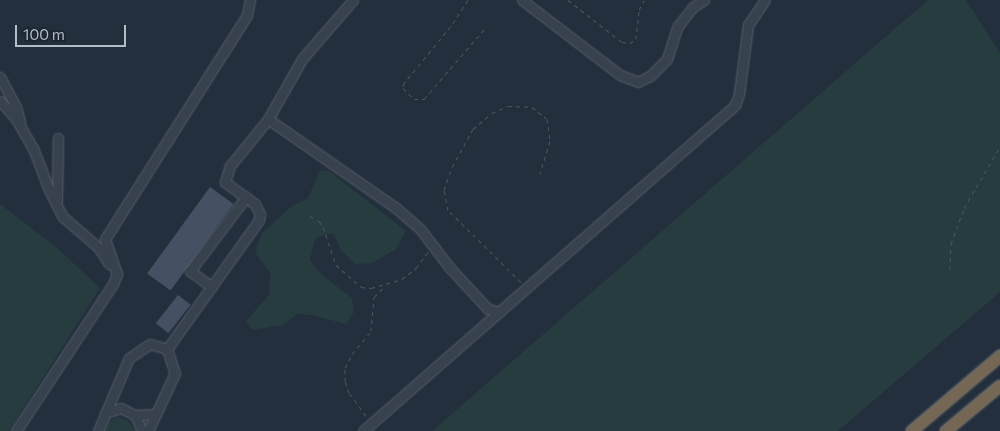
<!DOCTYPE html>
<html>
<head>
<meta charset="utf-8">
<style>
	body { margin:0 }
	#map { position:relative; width:1000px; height:431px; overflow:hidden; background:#242f3e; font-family:Commissioner,sans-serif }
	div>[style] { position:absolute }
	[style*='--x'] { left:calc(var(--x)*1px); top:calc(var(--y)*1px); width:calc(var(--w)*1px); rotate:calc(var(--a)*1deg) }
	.green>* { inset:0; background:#263c3f }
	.building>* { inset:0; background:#455162; transform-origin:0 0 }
	.path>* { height:1px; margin-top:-0.5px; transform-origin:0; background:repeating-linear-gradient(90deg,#44595c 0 4px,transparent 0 8px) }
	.roads { filter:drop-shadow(0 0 1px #565f6c) drop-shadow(0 0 1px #565f6c) }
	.minor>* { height:9px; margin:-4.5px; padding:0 4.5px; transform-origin:4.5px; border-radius:4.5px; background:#38414e }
	.highway>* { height:12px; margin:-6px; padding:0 6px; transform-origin:6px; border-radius:6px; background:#746855 }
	span { translate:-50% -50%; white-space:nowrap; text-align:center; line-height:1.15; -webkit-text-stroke:4.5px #1d2633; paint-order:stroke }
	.scale { position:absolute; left:15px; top:25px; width:111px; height:22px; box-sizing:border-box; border:2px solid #b4bcc9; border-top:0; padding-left:6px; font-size:15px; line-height:18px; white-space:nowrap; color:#b4bcc9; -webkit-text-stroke:4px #1d2633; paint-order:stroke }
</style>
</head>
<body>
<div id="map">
	<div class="green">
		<div style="clip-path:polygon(928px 0,966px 0,1000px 53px,1000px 292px,838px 431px,432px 431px)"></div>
		<div style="clip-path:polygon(320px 170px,329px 171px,406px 231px,395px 250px,372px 263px,355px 264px,341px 250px,333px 233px,315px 238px,310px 260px,323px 276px,352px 298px,354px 312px,346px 324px,312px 315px,297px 314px,283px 325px,252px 330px,246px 321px,269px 295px,270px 273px,255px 252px,262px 233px,292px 206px,308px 198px)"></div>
		<div style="clip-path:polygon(0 204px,55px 246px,100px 288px,9px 431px,0 431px)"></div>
		<div style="clip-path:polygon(117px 417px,127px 420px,136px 431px,104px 431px,111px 420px)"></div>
	</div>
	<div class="building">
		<div style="left:210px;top:187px;width:29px;height:107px;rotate:36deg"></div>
		<div style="left:178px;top:295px;width:16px;height:36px;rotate:38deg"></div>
	</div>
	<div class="path">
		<div style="--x:468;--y:0;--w:31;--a:123"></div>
		<div style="--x:451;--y:26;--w:74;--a:129.5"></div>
		<div style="--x:404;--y:83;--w:5;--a:101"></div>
		<div style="--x:403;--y:88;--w:16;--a:45"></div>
		<div style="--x:414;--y:99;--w:10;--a:0"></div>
		<div style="--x:424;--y:99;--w:96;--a:-49.2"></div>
		<div style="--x:568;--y:0;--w:68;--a:37.9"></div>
		<div style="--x:622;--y:42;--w:8;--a:7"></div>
		<div style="--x:630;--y:43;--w:7;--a:-34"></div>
		<div style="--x:636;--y:39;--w:29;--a:-84"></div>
		<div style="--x:639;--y:10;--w:11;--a:-63"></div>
		<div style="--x:310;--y:216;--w:10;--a:29"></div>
		<div style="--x:319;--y:221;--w:7;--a:56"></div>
		<div style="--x:323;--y:227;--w:40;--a:71.1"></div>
		<div style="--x:336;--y:265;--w:33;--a:41"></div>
		<div style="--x:361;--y:287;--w:10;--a:6"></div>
		<div style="--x:371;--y:288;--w:32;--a:-16"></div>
		<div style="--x:402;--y:279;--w:18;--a:-38"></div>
		<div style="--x:416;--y:268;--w:20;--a:-53"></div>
		<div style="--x:950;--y:269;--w:25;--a:-88"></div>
		<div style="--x:951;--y:244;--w:38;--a:-70"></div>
		<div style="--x:964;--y:208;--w:71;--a:-59.5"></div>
		<div style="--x:521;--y:282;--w:103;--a:-135.4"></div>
		<div style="--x:448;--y:210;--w:20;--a:-101"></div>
		<div style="--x:444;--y:190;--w:24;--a:-71"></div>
		<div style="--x:452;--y:167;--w:43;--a:-61.1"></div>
		<div style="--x:473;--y:129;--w:25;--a:-40"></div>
		<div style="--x:492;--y:113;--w:17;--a:-24"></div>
		<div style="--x:508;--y:106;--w:24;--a:2"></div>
		<div style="--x:532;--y:107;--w:19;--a:39"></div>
		<div style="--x:547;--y:119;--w:22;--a:82"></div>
		<div style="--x:550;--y:141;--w:34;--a:107"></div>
		<div style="--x:366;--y:416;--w:29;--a:-126"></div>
		<div style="--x:349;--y:393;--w:13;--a:-108"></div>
		<div style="--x:345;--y:381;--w:13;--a:-90"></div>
		<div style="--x:345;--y:368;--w:16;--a:-63"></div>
		<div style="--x:352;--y:354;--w:30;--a:-50"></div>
		<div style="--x:371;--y:331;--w:34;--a:-85"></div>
		<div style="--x:374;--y:297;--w:16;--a:-45"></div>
	</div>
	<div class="roads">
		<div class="minor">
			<div style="--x:522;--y:0;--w:123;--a:37.4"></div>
			<div style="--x:620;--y:75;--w:19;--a:21"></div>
			<div style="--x:638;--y:82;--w:13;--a:-27"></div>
			<div style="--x:650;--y:76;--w:24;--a:-45"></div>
			<div style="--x:667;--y:59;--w:35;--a:-72"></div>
			<div style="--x:678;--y:26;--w:24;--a:-52"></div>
			<div style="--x:693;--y:7;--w:13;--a:-32"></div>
			<div style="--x:0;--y:77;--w:34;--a:62"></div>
			<div style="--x:16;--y:107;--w:16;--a:75"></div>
			<div style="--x:0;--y:101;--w:24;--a:48"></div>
			<div style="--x:16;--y:119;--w:34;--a:60"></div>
			<div style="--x:33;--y:148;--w:45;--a:69.1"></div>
			<div style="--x:49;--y:190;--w:30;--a:63"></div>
			<div style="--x:63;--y:217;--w:48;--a:40.7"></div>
			<div style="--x:99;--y:248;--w:19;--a:58"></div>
			<div style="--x:268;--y:119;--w:156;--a:34.8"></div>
			<div style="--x:396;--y:208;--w:33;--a:41"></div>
			<div style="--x:421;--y:230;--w:48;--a:52.7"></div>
			<div style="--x:450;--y:268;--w:56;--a:47.2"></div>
			<div style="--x:488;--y:309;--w:12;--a:14"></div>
			<div style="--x:57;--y:201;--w:63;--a:-89.1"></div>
			<div style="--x:212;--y:287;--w:27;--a:-144"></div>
			<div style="--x:190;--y:271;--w:93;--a:-52.9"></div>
			<div style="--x:167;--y:349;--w:158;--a:-54.5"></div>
			<div style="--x:259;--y:220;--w:6;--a:-81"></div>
			<div style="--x:260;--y:214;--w:11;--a:-117"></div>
			<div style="--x:255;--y:204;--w:37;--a:-144"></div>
			<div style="--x:225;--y:182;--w:17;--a:-73"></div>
			<div style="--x:230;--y:166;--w:60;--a:-51"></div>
			<div style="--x:268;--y:119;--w:69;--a:-60.5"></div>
			<div style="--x:302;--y:59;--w:78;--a:-49.2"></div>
			<div style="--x:105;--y:413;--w:17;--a:-17"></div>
			<div style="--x:121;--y:408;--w:16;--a:27"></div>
			<div style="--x:135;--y:415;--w:17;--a:66"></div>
			<div style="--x:135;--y:415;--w:21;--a:-3"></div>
			<div style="--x:16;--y:431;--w:176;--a:-56.6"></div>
			<div style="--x:113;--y:284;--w:11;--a:-68"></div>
			<div style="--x:117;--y:274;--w:37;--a:-109"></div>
			<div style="--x:105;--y:239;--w:265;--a:-57.6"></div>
			<div style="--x:247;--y:15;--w:15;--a:-79"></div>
			<div style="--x:98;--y:431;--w:79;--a:-67"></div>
			<div style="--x:129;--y:358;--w:25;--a:-34"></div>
			<div style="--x:150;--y:344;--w:18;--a:16"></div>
			<div style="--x:167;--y:349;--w:25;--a:72"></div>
			<div style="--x:175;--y:373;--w:64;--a:115"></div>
			<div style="--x:363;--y:431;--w:495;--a:-41.2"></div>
			<div style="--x:735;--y:105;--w:12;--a:-70"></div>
			<div style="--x:739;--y:94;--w:70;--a:-82.6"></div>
			<div style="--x:748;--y:25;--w:30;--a:-56"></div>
		</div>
		<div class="highway">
			<div style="--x:912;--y:431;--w:116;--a:-40.4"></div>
			<div style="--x:946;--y:431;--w:70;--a:-39.8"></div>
		</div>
	</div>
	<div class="scale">100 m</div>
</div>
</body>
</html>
